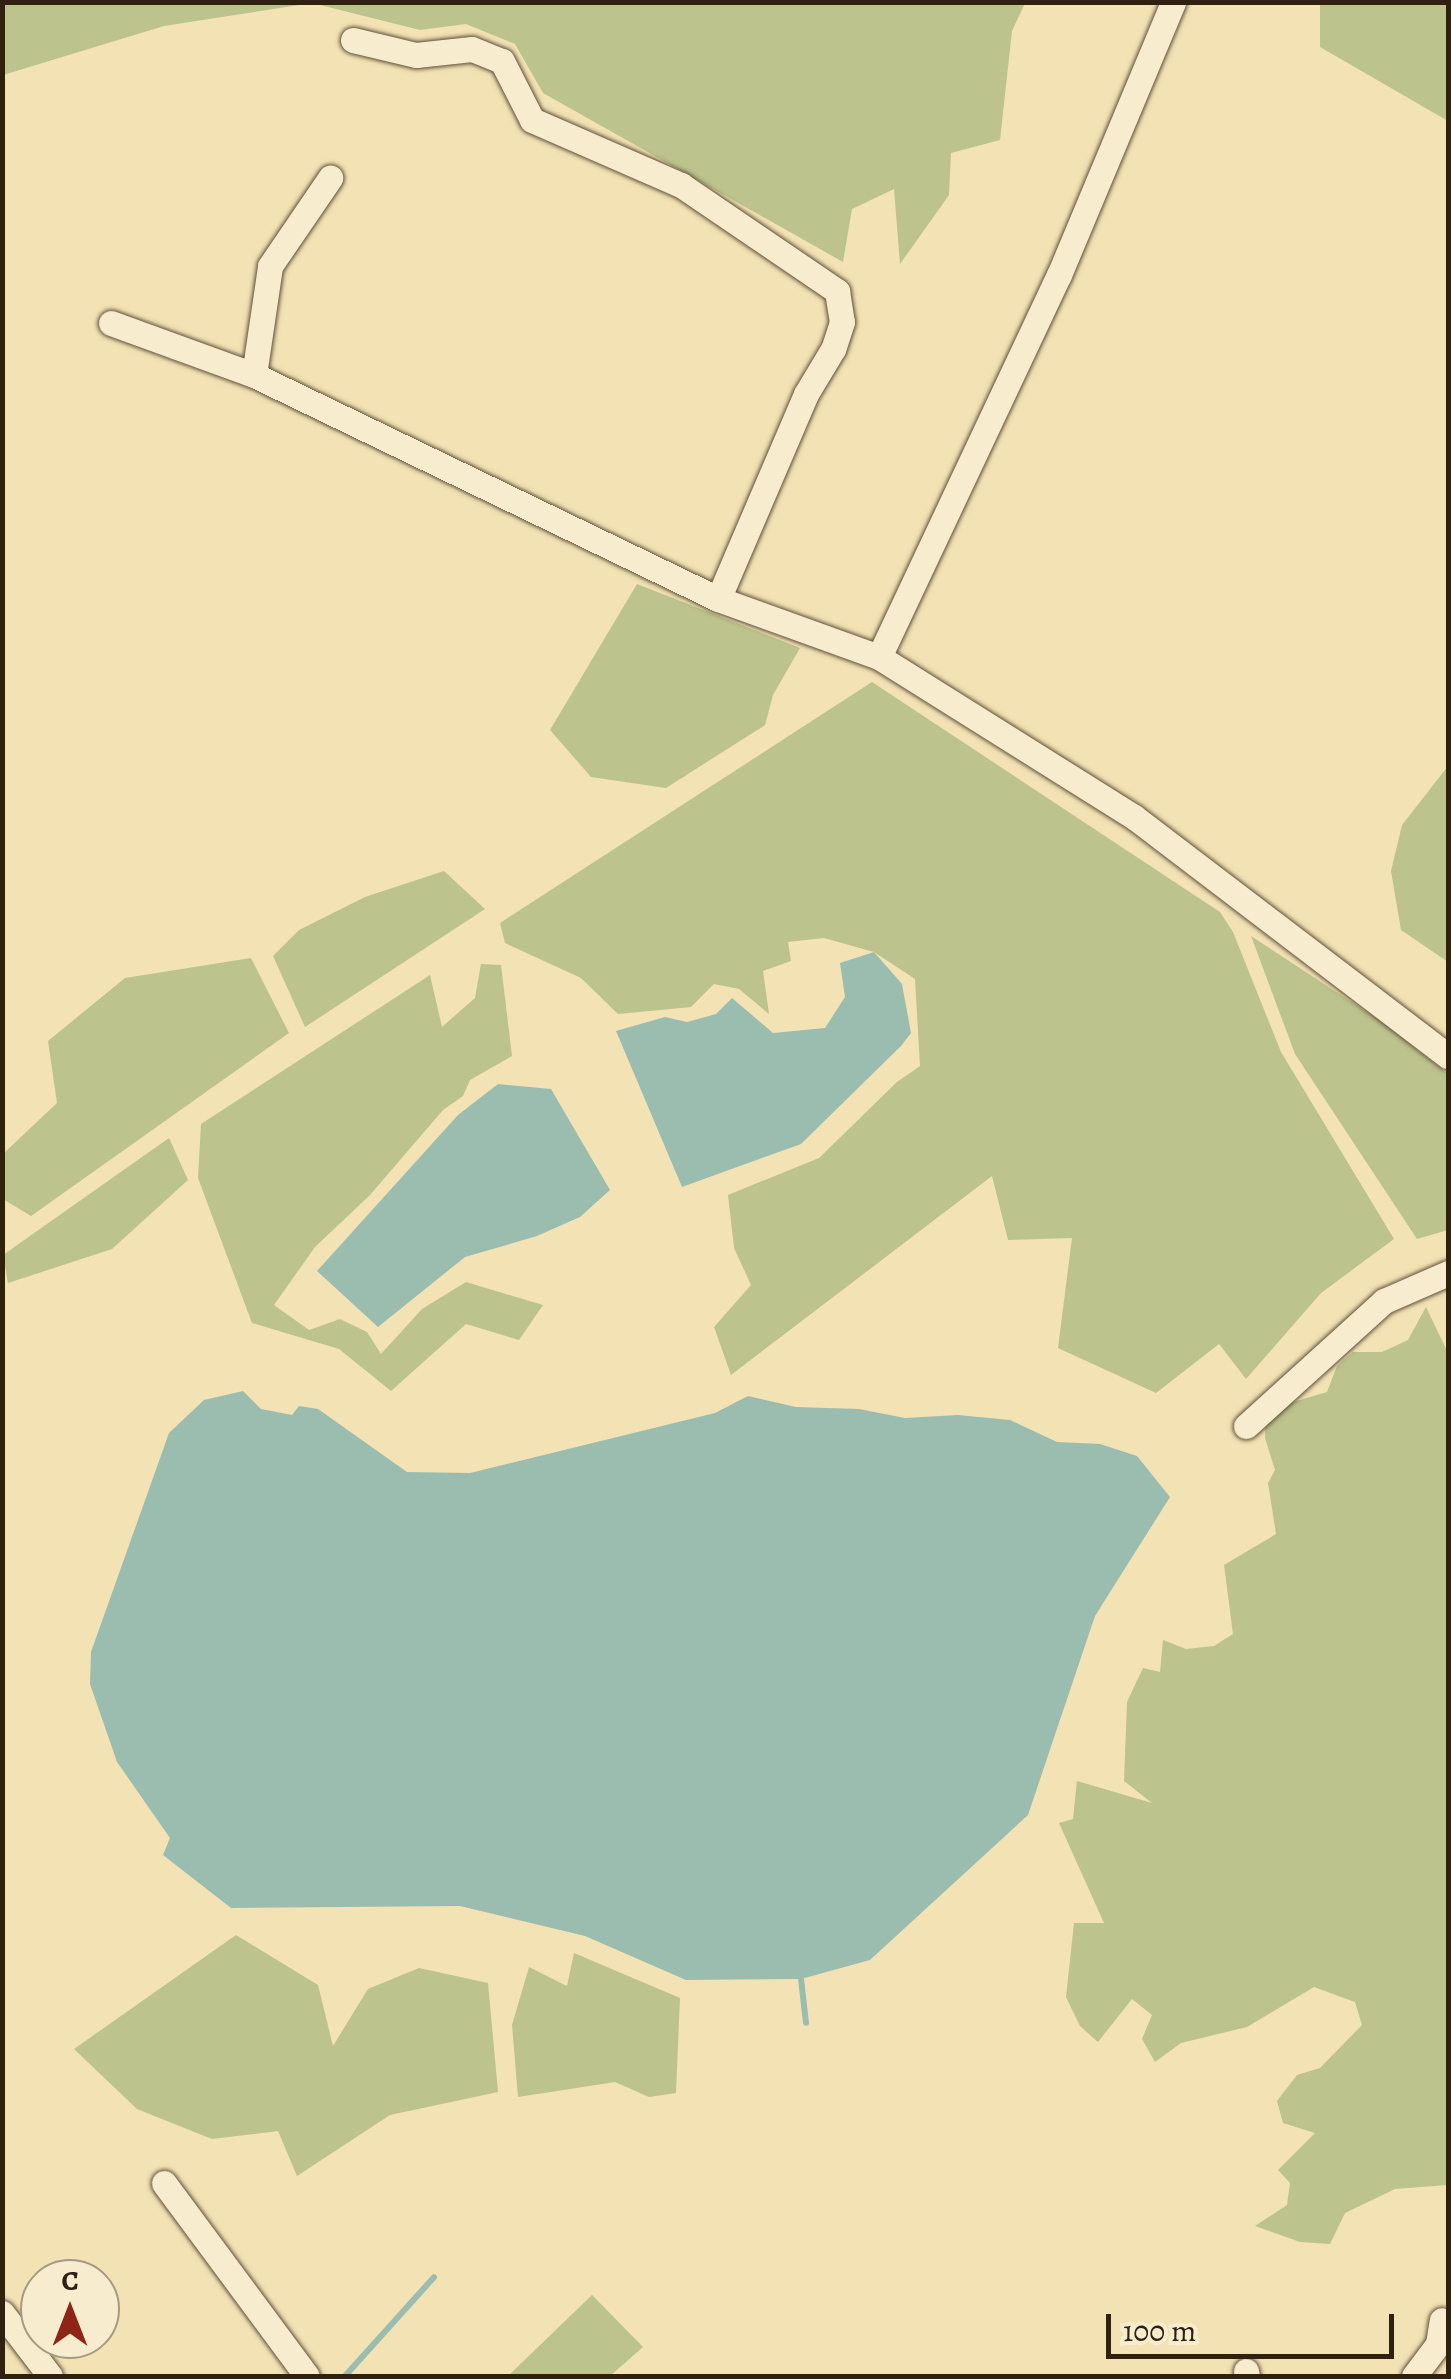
<!DOCTYPE html>
<html>
<head>
<meta charset="utf-8">
<style>
	body { margin:0 }
	#map { position:relative; width:1451px; height:2379px; overflow:hidden; background:#f2e2b4; font-family:Alegreya,serif }
	div>[style] { position:absolute }
	[style*='--x'] { left:calc(var(--x)*1px); top:calc(var(--y)*1px); width:calc(var(--w)*1px); rotate:calc(var(--a)*1deg) }
	.green>* { inset:0; background:#bcc38c }
	.water>* { inset:0; background:#9bbdaf }
	.stream>* { height:6px; margin:-3px; padding:0 3px; transform-origin:3px; border-radius:3px; background:#9bbdaf }
	.roads { filter:drop-shadow(0 0 2px #605039) drop-shadow(0 0 2px #605039) }
	.minor>* { height:25px; margin:-12.5px; padding:0 12.5px; transform-origin:12.5px; border-radius:12.5px; background:#f7ecce }
	span { translate:-50% -50%; white-space:nowrap; text-align:center; line-height:1.15; -webkit-text-stroke:8px #f7ecce; paint-order:stroke }
	.frame { position:absolute; inset:0; border:5px solid #2f2010; pointer-events:none }
	.north { position:absolute; left:20px; top:2259px; width:100px; height:100px; box-sizing:border-box; background:#f7ecce; border:2px solid #a79a82; border-radius:50%; rotate:0deg; font-size:28px; font-weight:700; line-height:40px; text-align:center; color:#2f2010 }
	.north::after { content:''; display:block; margin:auto; width:35px; height:45px; background:#8f2418; clip-path:polygon(50% 0,100% 100%,50% 72%,0 100%) }
	.scale { position:absolute; left:1106px; top:2314px; width:288px; height:45px; box-sizing:border-box; border:5px solid #2f2010; border-top:0; padding-left:12px; font-size:30px; line-height:35px; white-space:nowrap; color:#2f2010; -webkit-text-stroke:8px #f7ecce; paint-order:stroke }
</style>
</head>
<body>
<div id="map">
	<div class="green">
		<div style="clip-path:polygon(3px 2px,1025px 2px,1025px 3px,1012px 31px,1000px 140px,951px 153px,949px 195px,900px 264px,894px 189px,852px 209px,843px 262px,543px 93px,515px 44px,466px 24px,420px 30px,312px 3px,164px 26px,3px 75px)"></div>
		<div style="clip-path:polygon(1320px 3px,1448px 3px,1448px 121px,1320px 47px)"></div>
		<div style="clip-path:polygon(637px 584px,800px 648px,773px 695px,765px 725px,666px 788px,591px 777px,550px 730px)"></div>
		<div style="clip-path:polygon(872px 682px,1220px 912px,1233px 932px,1281px 1052px,1394px 1239px,1321px 1293px,1246px 1379px,1219px 1344px,1156px 1393px,1058px 1348px,1072px 1238px,1008px 1240px,992px 1176px,731px 1375px,714px 1327px,751px 1285px,734px 1248px,728px 1195px,819px 1158px,897px 1082px,920px 1066px,915px 979px,874px 952px,824px 938px,788px 942px,791px 961px,763px 971px,769px 1014px,739px 989px,714px 984px,691px 1007px,618px 1014px,581px 978px,505px 943px,500px 923px)"></div>
		<div style="clip-path:polygon(1448px 766px,1448px 962px,1401px 930px,1391px 871px,1402px 825px)"></div>
		<div style="clip-path:polygon(444px 871px,485px 909px,305px 1027px,273px 956px,299px 930px,365px 897px)"></div>
		<div style="clip-path:polygon(1251px 936px,1379px 1020px,1448px 1074px,1448px 1230px,1417px 1239px,1295px 1054px)"></div>
		<div style="clip-path:polygon(251px 958px,289px 1033px,31px 1216px,3px 1199px,5px 1152px,57px 1103px,48px 1041px,125px 978px)"></div>
		<div style="clip-path:polygon(481px 964px,501px 965px,512px 1056px,470px 1080px,463px 1096px,443px 1110px,370px 1195px,315px 1247px,274px 1305px,309px 1330px,340px 1319px,367px 1332px,381px 1354px,422px 1309px,466px 1282px,543px 1305px,519px 1340px,466px 1324px,391px 1391px,339px 1349px,252px 1323px,198px 1178px,201px 1124px,430px 975px,442px 1027px,475px 998px)"></div>
		<div style="clip-path:polygon(169px 1138px,188px 1180px,112px 1249px,8px 1283px,3px 1255px)"></div>
		<div style="clip-path:polygon(1426px 1307px,1448px 1353px,1448px 2185px,1395px 2189px,1345px 2213px,1330px 2244px,1300px 2242px,1255px 2226px,1287px 2205px,1290px 2183px,1278px 2170px,1315px 2133px,1283px 2123px,1277px 2101px,1297px 2075px,1320px 2068px,1362px 2025px,1355px 2002px,1314px 1987px,1247px 2027px,1181px 2043px,1155px 2062px,1142px 2039px,1152px 2015px,1132px 1999px,1098px 2042px,1080px 2026px,1066px 1997px,1074px 1923px,1104px 1923px,1059px 1823px,1073px 1819px,1077px 1781px,1152px 1803px,1124px 1781px,1127px 1702px,1143px 1668px,1160px 1672px,1163px 1640px,1186px 1649px,1214px 1646px,1233px 1634px,1224px 1565px,1276px 1534px,1268px 1483px,1275px 1470px,1265px 1438px,1266px 1410px,1327px 1392px,1337px 1366px,1353px 1352px,1382px 1352px,1408px 1340px)"></div>
		<div style="clip-path:polygon(236px 1935px,318px 1985px,333px 2046px,368px 1989px,419px 1968px,488px 1983px,498px 2092px,390px 2115px,297px 2176px,278px 2131px,212px 2139px,137px 2109px,74px 2049px)"></div>
		<div style="clip-path:polygon(574px 1953px,680px 1998px,676px 2093px,649px 2097px,615px 2082px,518px 2097px,512px 2025px,529px 1967px,567px 1986px)"></div>
		<div style="clip-path:polygon(592px 2295px,643px 2347px,610px 2376px,508px 2376px)"></div>
	</div>
	<div class="water">
		<div style="clip-path:polygon(874px 952px,902px 984px,911px 1033px,901px 1046px,801px 1144px,682px 1187px,616px 1031px,665px 1017px,687px 1022px,716px 1014px,732px 998px,773px 1033px,825px 1028px,845px 997px,840px 963px)"></div>
		<div style="clip-path:polygon(498px 1084px,551px 1089px,610px 1190px,580px 1217px,537px 1236px,465px 1257px,378px 1327px,317px 1271px,458px 1115px)"></div>
		<div style="clip-path:polygon(243px 1391px,261px 1409px,292px 1415px,299px 1406px,318px 1409px,407px 1472px,470px 1473px,715px 1413px,748px 1396px,796px 1407px,859px 1409px,905px 1418px,958px 1415px,1010px 1420px,1057px 1442px,1100px 1444px,1137px 1456px,1170px 1497px,1095px 1616px,1028px 1815px,870px 1960px,801px 1979px,686px 1980px,585px 1936px,460px 1906px,231px 1908px,163px 1855px,170px 1838px,117px 1762px,90px 1684px,91px 1652px,169px 1433px,204px 1400px)"></div>
	</div>
	<div class="stream">
		<div style="--x:801;--y:1979;--w:44;--a:83.5"></div>
		<div style="--x:345;--y:2376;--w:133;--a:-48"></div>
	</div>
	<div class="roads">
		<div class="minor">
			<div style="--x:353;--y:40;--w:65;--a:13.4"></div>
			<div style="--x:416;--y:55;--w:56;--a:-6.1"></div>
			<div style="--x:472;--y:49;--w:32;--a:22"></div>
			<div style="--x:502;--y:61;--w:66;--a:63"></div>
			<div style="--x:532;--y:120;--w:163;--a:23.6"></div>
			<div style="--x:681;--y:185;--w:189;--a:34.2"></div>
			<div style="--x:837;--y:291;--w:31;--a:81"></div>
			<div style="--x:842;--y:322;--w:28;--a:108"></div>
			<div style="--x:833;--y:349;--w:52;--a:121"></div>
			<div style="--x:806;--y:394;--w:223;--a:113.2"></div>
			<div style="--x:111;--y:323;--w:152;--a:20"></div>
			<div style="--x:254;--y:375;--w:515;--a:25.77"></div>
			<div style="--x:718;--y:599;--w:171;--a:19.8"></div>
			<div style="--x:879;--y:657;--w:301;--a:32.1"></div>
			<div style="--x:1134;--y:817;--w:395;--a:37.3"></div>
			<div style="--x:254;--y:375;--w:110;--a:-81.6"></div>
			<div style="--x:270;--y:266;--w:107;--a:-55.7"></div>
			<div style="--x:879;--y:657;--w:422;--a:-64.8"></div>
			<div style="--x:1059;--y:275;--w:296;--a:-67.3"></div>
			<div style="--x:1246;--y:1426;--w:186;--a:-42.2"></div>
			<div style="--x:1384;--y:1301;--w:70;--a:-23.6"></div>
			<div style="--x:164;--y:2183;--w:240;--a:53.5"></div>
			<div style="--x:2;--y:2313;--w:79;--a:52.7"></div>
			<div style="--x:1246;--y:2371;--w:5;--a:79"></div>
			<div style="--x:1414;--y:2376;--w:40;--a:-53"></div>
			<div style="--x:1438;--y:2344;--w:24;--a:-81"></div>
		</div>
	</div>
	<div class="frame"></div>
	<div class="north">С</div>
	<div class="scale">100 m</div>
</div>
</body>
</html>
